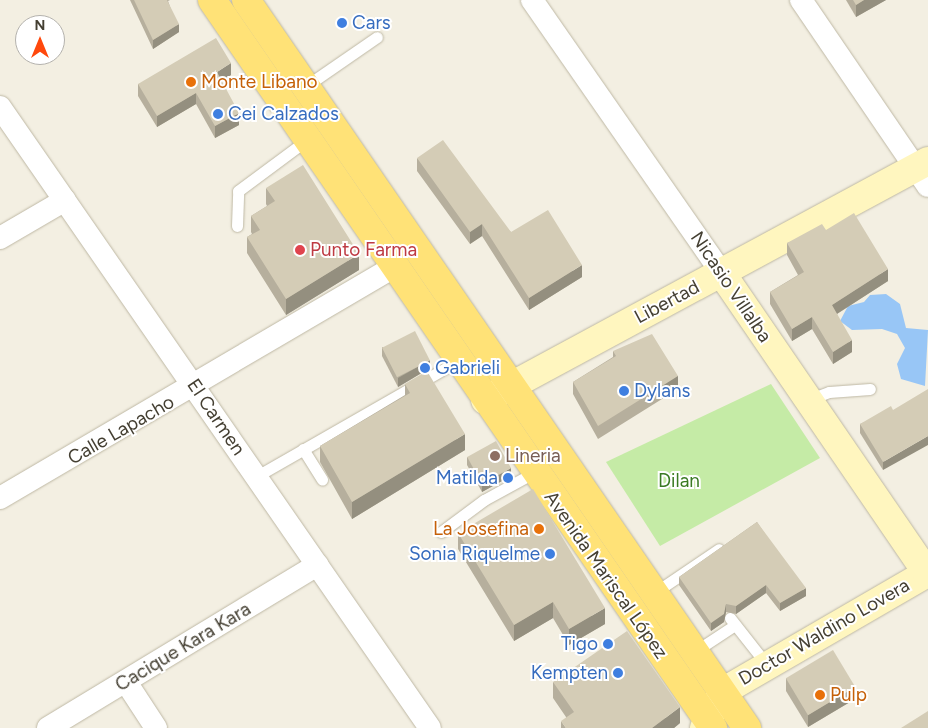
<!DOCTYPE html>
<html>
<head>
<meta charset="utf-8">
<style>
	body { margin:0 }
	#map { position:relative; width:928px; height:728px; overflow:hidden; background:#f3efe2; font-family:Figtree,sans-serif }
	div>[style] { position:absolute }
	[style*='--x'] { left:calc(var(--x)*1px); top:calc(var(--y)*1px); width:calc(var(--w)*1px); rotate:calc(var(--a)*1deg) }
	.green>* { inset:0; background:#c5eba6 }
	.water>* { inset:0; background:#98c6f6 }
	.roads { filter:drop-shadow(0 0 1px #beb8a4) drop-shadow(0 0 1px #beb8a4) }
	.service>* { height:11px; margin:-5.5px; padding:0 5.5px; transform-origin:5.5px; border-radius:5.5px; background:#fff }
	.minor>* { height:22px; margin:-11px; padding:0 11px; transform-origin:11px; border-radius:11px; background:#fff }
	.secondary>* { height:28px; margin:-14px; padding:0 14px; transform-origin:14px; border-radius:14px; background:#fff6bf }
	.trunk>* { height:28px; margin:-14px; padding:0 14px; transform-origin:14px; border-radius:14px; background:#ffe277 }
	.wall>* { inset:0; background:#b6af9d }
	.shaded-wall>* { inset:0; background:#948f7f; transform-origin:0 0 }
	.building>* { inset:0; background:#d4ccb6; transform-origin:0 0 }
	.dots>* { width:14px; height:14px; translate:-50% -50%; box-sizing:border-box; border:2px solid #fff; border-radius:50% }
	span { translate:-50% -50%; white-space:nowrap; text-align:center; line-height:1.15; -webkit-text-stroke:4px #fff; paint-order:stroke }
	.shop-label { font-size:19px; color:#366cbe }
	.left { translate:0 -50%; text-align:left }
	.right { translate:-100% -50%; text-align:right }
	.food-label { font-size:19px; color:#c56008 }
	.health-label { font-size:19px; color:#be3a42 }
	.street-label { font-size:19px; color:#443f32 }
	.education-label { font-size:19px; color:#785e54 }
	.park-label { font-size:19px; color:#3a7a22 }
	.north { position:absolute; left:15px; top:15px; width:50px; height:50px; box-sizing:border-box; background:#fff; border:1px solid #b4b2ad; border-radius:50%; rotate:0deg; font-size:14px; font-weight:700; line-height:20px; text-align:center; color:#443f32 }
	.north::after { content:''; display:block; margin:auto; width:18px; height:22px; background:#ff480c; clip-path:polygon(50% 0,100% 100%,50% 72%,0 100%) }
</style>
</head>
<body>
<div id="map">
	<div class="green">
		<div style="clip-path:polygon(771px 384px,820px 458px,660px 546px,606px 462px)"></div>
	</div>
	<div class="water">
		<div style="clip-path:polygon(886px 294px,900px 304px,906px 328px,928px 330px,925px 386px,901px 379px,897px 364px,905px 348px,897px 334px,882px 329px,852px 330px,840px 321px,848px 306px,864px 302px,870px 295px)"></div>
	</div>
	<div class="roads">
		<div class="service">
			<div style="--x:306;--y:86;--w:86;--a:-34.6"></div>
			<div style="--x:237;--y:226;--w:35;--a:-88"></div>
			<div style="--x:238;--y:191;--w:87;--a:-36.6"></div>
			<div style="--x:808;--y:400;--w:22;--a:-21"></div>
			<div style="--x:829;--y:392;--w:41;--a:-4.2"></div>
			<div style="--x:303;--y:449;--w:36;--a:58"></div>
			<div style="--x:257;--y:476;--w:232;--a:-29.8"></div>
			<div style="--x:441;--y:532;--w:54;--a:-36.7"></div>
			<div style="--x:484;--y:500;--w:58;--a:-28.8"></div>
			<div style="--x:654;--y:593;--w:78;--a:-34.1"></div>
			<div style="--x:730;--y:618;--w:60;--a:51.8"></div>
			<div style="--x:694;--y:652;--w:49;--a:-33.4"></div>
		</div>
		<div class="minor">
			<div style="--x:532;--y:0;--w:331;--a:55.2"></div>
			<div style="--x:801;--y:0;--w:225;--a:55.7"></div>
			<div style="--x:0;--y:107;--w:755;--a:55.3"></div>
			<div style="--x:0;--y:238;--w:75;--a:-30.3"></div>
			<div style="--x:0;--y:498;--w:458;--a:-30.4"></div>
			<div style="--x:126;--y:682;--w:55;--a:56.9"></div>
			<div style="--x:48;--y:728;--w:315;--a:-31.2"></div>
		</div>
		<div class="secondary">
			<div style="--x:485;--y:400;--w:503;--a:-28.35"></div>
			<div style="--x:704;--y:728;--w:40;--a:-63.4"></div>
			<div style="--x:722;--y:692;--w:237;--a:-30.1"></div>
			<div style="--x:927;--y:573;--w:365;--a:-124.4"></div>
		</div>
		<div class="trunk">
			<div style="--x:212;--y:0;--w:884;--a:55.46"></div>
			<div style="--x:246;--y:0;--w:884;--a:55.46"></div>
		</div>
	</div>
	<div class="wall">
		<div style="clip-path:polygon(130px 0,170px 0,168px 1px,179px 32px,153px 49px)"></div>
		<div style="clip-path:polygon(846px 0,886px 0,856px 17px)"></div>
		<div style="clip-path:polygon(231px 75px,221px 81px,239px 125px,215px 138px,196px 104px,157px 127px,138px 96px,138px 84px)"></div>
		<div style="clip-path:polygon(417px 158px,511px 232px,582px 277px,529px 310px,482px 236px,470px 244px,417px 171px)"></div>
		<div style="clip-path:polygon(266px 188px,359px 270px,286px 315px,247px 253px,247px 237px,252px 234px,251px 232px,251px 216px,267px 206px,266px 204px)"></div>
		<div style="clip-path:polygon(826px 230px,888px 281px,837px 314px,852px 352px,833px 364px,812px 329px,792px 341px,770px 304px,770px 292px,798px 275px,787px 255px,787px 243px)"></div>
		<div style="clip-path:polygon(382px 347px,430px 368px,398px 387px,382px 356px)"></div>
		<div style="clip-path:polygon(613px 351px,678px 389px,598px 439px,573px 394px,573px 382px,613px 357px)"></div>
		<div style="clip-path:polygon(405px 384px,465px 450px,352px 519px,320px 462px,320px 446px,405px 395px)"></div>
		<div style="clip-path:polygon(893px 410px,883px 470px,860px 433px,860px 424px)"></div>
		<div style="clip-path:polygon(467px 457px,511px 476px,482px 492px,467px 465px)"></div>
		<div style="clip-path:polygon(757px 522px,806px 596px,780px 611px,766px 593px,736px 614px,726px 612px,724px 622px,711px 631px,679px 585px,679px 577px)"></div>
		<div style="clip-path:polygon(458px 533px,605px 624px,569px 645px,553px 618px,514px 641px,458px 549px)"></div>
		<div style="clip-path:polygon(786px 678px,855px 699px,808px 727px,786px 691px)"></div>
		<div style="clip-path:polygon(553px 682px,680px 723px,674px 728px,566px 728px,566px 717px,553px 698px)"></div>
		<div style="clip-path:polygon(561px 721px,566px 728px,561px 728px)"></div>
	</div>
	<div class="shaded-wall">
		<div style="clip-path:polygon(864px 0,886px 0,856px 17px,856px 5px)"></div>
		<div style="clip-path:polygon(179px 24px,179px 32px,153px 49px,153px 40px)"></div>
		<div style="clip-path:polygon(231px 63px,231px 75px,217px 84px,217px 72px)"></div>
		<div style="clip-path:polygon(196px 93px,196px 104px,157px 127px,157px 116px)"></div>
		<div style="clip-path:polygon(239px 113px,239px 125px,215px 138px,215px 126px)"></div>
		<div style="clip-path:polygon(482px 224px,482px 236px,470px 244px,470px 232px)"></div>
		<div style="clip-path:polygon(359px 254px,359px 270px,286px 315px,286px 299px)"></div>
		<div style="clip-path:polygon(582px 265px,582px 277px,529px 310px,529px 298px)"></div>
		<div style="clip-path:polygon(888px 269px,888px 281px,832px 317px,832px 305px)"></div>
		<div style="clip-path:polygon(812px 317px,812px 329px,792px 341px,792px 329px)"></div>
		<div style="clip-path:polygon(852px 340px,852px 352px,833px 364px,833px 352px)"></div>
		<div style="clip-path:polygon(430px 360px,430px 368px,398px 387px,398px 378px)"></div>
		<div style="left:678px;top:376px;width:13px;height:94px;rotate:90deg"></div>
		<div style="clip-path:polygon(465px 434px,465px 450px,352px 519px,352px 502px)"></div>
		<div style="clip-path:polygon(928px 436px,928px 445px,883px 470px,883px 462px)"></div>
		<div style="clip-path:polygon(511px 468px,511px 476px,482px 492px,482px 484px)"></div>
		<div style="clip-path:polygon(766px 585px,766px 593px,736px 614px,736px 606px)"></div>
		<div style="clip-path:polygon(806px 588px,806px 596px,780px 611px,780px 603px)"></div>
		<div style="clip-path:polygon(553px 602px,553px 618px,514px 641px,514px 625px)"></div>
		<div style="clip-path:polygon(726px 604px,726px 612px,724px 622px,711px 631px,711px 623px)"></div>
		<div style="clip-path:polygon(605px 608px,605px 624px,569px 645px,569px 629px)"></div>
		<div style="clip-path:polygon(855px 687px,855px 699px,808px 727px,808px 715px)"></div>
		<div style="clip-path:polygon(680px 707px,680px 723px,674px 728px,652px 728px)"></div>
	</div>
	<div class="building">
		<div style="clip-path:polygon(134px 0,167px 0,179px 24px,153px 40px)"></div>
		<div style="clip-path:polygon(853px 0,864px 0,856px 5px)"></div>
		<div style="clip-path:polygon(216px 38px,231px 63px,217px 72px,239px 113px,215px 126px,196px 93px,157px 116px,138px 84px)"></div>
		<div style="clip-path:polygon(443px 140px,511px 232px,548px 210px,582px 265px,529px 298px,482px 224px,470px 232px,417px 158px)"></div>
		<div style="clip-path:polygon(303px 165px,359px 254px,286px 299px,247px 237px,260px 230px,251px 216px,275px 201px,266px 188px)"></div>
		<div style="clip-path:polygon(854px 213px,888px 269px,832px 305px,852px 340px,833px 352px,812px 317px,792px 329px,770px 292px,804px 272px,787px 243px,822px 224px,826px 230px)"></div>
		<div style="left:415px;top:331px;width:33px;height:37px;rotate:63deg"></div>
		<div style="clip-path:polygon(652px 334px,678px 376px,598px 426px,573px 382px,616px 356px,613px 351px)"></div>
		<div style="clip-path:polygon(427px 371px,465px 434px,352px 502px,320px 446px,410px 393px,405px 384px)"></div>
		<div style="clip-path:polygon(928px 389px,928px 436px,883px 462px,860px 424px,891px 406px,893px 410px)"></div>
		<div style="left:496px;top:441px;width:31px;height:33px;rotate:61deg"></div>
		<div style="clip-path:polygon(533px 489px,605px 608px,569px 629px,553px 602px,514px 625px,458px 533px)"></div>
		<div style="clip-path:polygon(757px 522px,806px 588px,780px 603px,766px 585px,736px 606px,726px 604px,724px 614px,711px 623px,679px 577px)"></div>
		<div style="clip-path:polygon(627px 631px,680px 707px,652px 728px,566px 728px,561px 721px,574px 712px,553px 682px)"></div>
		<div style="left:833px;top:650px;width:43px;height:55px;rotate:59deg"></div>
		<div style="clip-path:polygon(928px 711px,928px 728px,901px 728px)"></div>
	</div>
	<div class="dots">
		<div style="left:342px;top:23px;background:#3f7fe0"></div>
		<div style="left:191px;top:82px;background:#e8710a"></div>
		<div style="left:218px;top:114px;background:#3f7fe0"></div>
		<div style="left:300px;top:250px;background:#e0444e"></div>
		<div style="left:425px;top:368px;background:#3f7fe0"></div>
		<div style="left:624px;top:391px;background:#3f7fe0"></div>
		<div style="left:495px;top:456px;background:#8d6e63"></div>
		<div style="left:508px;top:478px;background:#3f7fe0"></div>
		<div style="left:539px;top:529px;background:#e8710a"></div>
		<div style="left:550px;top:554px;background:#3f7fe0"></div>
		<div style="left:608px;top:644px;background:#3f7fe0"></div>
		<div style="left:618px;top:673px;background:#3f7fe0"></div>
		<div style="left:820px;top:695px;background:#e8710a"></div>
	</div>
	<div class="shop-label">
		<span class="left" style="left:352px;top:23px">Cars</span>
		<span class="left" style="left:228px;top:114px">Cei Calzados</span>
		<span class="left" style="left:435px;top:368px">Gabrieli</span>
		<span class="left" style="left:634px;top:391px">Dylans</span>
		<span class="right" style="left:498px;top:478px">Matilda</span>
		<span class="right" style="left:540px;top:554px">Sonia Riquelme</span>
		<span class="right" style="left:598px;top:644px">Tigo</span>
		<span class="right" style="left:608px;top:673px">Kempten</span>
	</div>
	<div class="food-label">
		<span class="left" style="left:201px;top:82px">Monte Libano</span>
		<span class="right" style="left:529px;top:529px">La Josefina</span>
		<span class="left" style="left:830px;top:695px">Pulp</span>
	</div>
	<div class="health-label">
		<span class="left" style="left:310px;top:250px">Punto Farma</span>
	</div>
	<div class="street-label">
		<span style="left:731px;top:287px;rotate:56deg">Nicasio Villalba</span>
		<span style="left:667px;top:302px;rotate:-28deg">Libertad</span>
		<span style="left:216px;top:417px;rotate:56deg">El Carmen</span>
		<span style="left:121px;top:430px;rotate:-30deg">Calle Lapacho</span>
		<span style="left:606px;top:575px;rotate:55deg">Avenida Mariscal López</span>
		<span style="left:824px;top:632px;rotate:-30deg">Doctor Waldino Lovera</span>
		<span style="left:183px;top:647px;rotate:-31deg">Cacique Kara Kara</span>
	</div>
	<div class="education-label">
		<span class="left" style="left:505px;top:456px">Lineria</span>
	</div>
	<div class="park-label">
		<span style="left:679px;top:481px">Dilan</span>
	</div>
	<div class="north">N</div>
</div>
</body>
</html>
